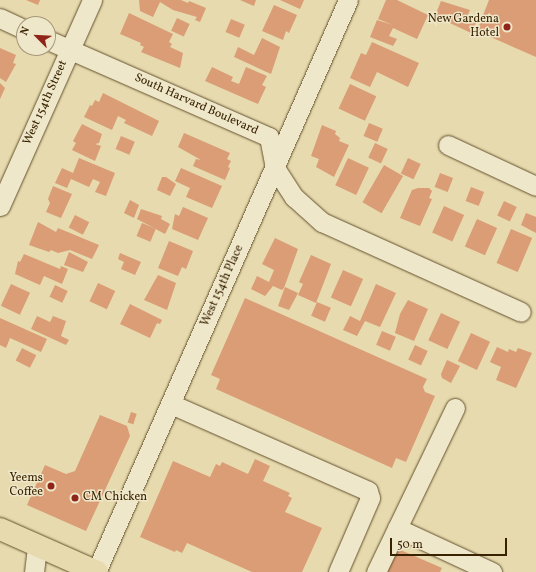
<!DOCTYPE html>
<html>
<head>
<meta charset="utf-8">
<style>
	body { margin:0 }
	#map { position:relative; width:536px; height:572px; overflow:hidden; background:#e6daae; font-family:Vollkorn,serif }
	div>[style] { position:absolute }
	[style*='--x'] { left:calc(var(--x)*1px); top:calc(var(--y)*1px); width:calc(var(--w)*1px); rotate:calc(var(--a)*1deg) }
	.building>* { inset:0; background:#da9d76; transform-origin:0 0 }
	.roads { filter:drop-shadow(0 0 1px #64502c) drop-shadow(0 0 1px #64502c) }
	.minor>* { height:19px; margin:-9.5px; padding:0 9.5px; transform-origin:9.5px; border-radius:9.5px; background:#efe7ca }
	.major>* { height:22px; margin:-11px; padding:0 11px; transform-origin:11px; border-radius:11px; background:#e6daae }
	.dots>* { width:11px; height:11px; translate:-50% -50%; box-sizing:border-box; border:2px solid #efe7ca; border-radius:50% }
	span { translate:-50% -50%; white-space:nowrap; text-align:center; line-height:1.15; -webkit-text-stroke:3px #efe7ca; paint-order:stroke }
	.poi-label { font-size:12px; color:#382200 }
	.right { translate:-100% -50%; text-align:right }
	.left { translate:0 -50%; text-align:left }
	.street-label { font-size:12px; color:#382200 }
	.north { position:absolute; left:16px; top:16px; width:40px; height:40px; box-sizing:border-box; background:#efe7ca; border:1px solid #a69879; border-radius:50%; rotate:294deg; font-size:11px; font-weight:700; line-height:16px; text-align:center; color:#382200 }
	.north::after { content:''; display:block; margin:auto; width:14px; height:18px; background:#8f2418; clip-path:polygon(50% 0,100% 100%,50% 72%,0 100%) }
	.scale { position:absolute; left:390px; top:538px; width:117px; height:18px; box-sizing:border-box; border:2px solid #382200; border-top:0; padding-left:5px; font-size:12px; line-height:14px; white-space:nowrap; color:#382200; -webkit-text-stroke:3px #efe7ca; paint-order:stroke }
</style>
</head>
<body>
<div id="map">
	<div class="building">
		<div style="clip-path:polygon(26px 0,40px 0,38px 5px)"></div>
		<div style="clip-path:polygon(139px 0,181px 0,188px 3px,189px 1px,206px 8px,200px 22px,195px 20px,197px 17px,173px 10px,160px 2px,153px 17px,140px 11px)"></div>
		<div style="clip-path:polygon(240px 0,256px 0,254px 6px)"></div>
		<div style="clip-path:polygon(280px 0,304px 0,300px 9px)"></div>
		<div style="clip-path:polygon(386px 0,397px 0,428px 15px,417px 39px,393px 28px,389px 36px,397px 39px,393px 46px,370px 37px,377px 20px,393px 25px,378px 19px)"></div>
		<div style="clip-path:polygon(489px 0,536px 0,536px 57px,477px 31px)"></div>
		<div style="clip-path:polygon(441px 1px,470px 10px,467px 17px,477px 21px,471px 33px,435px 16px)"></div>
		<div style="clip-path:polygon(274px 5px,297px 15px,289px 33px,286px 31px,283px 40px,262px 31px)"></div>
		<div style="clip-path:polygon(129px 13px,173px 34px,169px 42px,172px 44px,170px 47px,183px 53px,180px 68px,141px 52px,144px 47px,140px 45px,141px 43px,120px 34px)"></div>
		<div style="left:177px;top:18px;width:14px;height:14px;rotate:25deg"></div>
		<div style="left:231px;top:19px;width:15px;height:14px;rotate:23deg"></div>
		<div style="clip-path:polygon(262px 38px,280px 47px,271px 74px,234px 57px,238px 47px,254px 55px)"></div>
		<div style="clip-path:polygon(372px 42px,419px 63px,408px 87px,377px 72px,370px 87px,350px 78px,361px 53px,366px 55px)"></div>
		<div style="clip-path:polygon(0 48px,16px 55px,13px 63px,16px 64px,6px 82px,0 78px)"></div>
		<div style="clip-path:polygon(212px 67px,233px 77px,231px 81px,239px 84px,246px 67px,267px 76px,262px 85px,266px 87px,258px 104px,205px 81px)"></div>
		<div style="clip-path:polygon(0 83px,5px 88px,0 99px)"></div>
		<div style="left:350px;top:84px;width:29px;height:27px;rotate:25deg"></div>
		<div style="clip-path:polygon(103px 93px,159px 121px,152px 136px,124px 123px,126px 120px,118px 116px,112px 130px,84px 117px,90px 105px,92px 106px,95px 100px,99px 102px)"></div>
		<div style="left:369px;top:123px;width:15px;height:14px;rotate:23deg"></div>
		<div style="clip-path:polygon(82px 124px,102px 134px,99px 143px,95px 144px,101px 146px,95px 161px,72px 150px,76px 143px,73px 141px)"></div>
		<div style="clip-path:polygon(322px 125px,336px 131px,335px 134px,340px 138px,339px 141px,349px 145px,334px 177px,316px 167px,319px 159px,311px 156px)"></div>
		<div style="clip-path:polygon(184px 133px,230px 153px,227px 159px,231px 161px,228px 167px,230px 168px,225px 180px,193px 166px,196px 159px,201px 160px,178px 147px)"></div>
		<div style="left:121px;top:136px;width:15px;height:14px;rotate:23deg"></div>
		<div style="left:375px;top:143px;width:14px;height:16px;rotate:25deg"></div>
		<div style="clip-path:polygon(79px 158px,115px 173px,106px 196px,95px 192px,100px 182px,93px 179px,89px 187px,71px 179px,67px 188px,55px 183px,62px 168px,73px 173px)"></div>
		<div style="left:348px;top:158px;width:23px;height:30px;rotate:25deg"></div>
		<div style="left:408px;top:158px;width:14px;height:17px;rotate:25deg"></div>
		<div style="left:384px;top:165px;width:22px;height:43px;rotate:30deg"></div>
		<div style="clip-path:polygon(181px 168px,222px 186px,212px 208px,186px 197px,190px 188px,175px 181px)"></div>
		<div style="left:440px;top:173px;width:14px;height:15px;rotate:21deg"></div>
		<div style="clip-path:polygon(162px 177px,166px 177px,176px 184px,170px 196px,157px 190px)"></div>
		<div style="clip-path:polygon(53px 186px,72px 194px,61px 218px,46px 212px,50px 203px,48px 199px)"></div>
		<div style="left:471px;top:187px;width:14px;height:15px;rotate:21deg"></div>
		<div style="clip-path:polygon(418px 188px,429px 188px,432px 191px,429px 198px,432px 199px,420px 226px,400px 218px,412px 190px)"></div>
		<div style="clip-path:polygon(130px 200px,139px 205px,134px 218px,124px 213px)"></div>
		<div style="left:504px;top:201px;width:14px;height:16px;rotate:25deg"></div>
		<div style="left:444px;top:206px;width:22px;height:29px;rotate:24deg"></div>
		<div style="clip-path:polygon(183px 207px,208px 218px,198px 240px,172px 229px,175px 214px,179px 216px)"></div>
		<div style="clip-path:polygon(141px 209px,162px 216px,161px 219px,170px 224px,165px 234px,137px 219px)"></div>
		<div style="clip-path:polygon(526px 213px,536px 217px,536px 233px,521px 225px)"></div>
		<div style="left:75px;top:215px;width:16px;height:14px;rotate:27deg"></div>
		<div style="left:477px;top:219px;width:22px;height:30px;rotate:24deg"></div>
		<div style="clip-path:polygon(38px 222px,56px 232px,58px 228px,99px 245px,92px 259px,70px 250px,58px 253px,51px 250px,49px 252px,29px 245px)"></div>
		<div style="left:142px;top:223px;width:15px;height:14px;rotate:23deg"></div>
		<div style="left:511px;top:229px;width:23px;height:37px;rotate:23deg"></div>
		<div style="clip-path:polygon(275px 238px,298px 249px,284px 288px,282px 290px,273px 286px,265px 296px,251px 289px,257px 276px,269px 282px,274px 270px,262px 264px)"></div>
		<div style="clip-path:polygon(169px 241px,193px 251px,186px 269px,182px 267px,178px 276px,158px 268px)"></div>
		<div style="clip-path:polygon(69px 252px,88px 262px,83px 272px,64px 265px)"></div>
		<div style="clip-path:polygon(120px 253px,141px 262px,135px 275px,121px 269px,124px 262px,118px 259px)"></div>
		<div style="clip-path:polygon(24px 254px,60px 269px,61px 266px,68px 269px,62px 284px,44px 276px,40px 285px,15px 274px,18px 261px,20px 262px)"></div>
		<div style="clip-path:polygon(311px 255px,331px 264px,316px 303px,298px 295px,303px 284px,299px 282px)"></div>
		<div style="left:343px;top:270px;width:22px;height:30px;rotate:24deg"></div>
		<div style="clip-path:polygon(158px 275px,176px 283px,167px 310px,144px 300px)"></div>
		<div style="left:98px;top:283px;width:19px;height:20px;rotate:25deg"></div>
		<div style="left:11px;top:284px;width:21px;height:24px;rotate:25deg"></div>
		<div style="clip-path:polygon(376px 284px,396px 293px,380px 327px,365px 321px,357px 336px,343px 330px,350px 316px,360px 321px)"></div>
		<div style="left:55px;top:285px;width:14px;height:13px;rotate:25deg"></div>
		<div style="clip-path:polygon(285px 287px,298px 293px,289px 310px,278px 306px)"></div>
		<div style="clip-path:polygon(245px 298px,427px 379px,423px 387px,425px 392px,435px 396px,406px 462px,396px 458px,392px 468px,216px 389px,220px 379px,211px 375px)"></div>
		<div style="clip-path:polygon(408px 300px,428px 309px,414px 341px,395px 333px,400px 314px)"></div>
		<div style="left:317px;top:302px;width:15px;height:15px;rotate:23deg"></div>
		<div style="clip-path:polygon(130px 304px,162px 320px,160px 324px,157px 323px,150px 338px,120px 324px)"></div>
		<div style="left:441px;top:313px;width:21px;height:30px;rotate:25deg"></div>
		<div style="clip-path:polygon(37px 316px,50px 322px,53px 316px,66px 321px,61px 336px,69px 340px,66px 345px,31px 329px)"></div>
		<div style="clip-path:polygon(0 318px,47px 339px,41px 352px,10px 338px,6px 348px,0 345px)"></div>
		<div style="left:382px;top:331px;width:15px;height:15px;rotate:23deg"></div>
		<div style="left:471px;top:333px;width:21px;height:31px;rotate:25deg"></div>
		<div style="left:415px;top:345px;width:14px;height:16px;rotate:25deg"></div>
		<div style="clip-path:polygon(497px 347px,508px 352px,509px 349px,516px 352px,518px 348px,532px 353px,516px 388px,496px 380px,501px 367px,490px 362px)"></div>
		<div style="left:22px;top:348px;width:16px;height:14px;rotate:27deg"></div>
		<div style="clip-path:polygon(447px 360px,460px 366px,451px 383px,442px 378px,441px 374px)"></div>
		<div style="left:131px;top:412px;width:6px;height:11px;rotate:18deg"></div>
		<div style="clip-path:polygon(100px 415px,127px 426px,130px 436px,86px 531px,27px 505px,45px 465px,66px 474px,75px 471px)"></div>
		<div style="clip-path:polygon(255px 459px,270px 466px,263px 481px,290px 493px,288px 496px,292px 498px,285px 512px,322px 528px,302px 572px,252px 572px,187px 543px,182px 553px,176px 550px,175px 552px,140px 537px,173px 461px,210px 477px,216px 464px,220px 466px,222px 462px,248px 474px)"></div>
		<div style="clip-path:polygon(396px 548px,442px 568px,440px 572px,386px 572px)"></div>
	</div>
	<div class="roads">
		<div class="minor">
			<div style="--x:0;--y:18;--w:26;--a:25"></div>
			<div style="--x:48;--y:40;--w:241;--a:23.7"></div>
			<div style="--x:269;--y:137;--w:32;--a:79"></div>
			<div style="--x:275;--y:168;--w:35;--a:57"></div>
			<div style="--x:294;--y:197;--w:38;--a:42"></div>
			<div style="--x:322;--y:222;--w:218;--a:24.3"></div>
			<div style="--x:448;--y:145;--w:97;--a:25"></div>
			<div style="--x:0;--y:206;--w:226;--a:-65.9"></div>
			<div style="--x:171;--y:404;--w:215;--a:23.8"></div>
			<div style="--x:368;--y:491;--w:7;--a:74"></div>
			<div style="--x:370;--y:498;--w:81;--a:113.4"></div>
			<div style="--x:397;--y:528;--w:105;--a:24.9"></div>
			<div style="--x:34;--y:572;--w:26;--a:-83"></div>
			<div style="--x:96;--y:572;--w:625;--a:-66.22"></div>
			<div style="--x:376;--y:572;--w:182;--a:-64.3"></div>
		</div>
		<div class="major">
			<div style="--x:0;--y:529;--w:106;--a:23.9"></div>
		</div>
	</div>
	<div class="dots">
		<div style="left:507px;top:27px;background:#8f2418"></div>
		<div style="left:51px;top:486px;background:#8f2418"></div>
		<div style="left:75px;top:498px;background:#8f2418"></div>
	</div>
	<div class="poi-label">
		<span class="right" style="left:499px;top:27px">New Gardena<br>Hotel</span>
		<span class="right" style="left:43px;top:486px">Yeems<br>Coffee</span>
		<span class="left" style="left:83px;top:498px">CM Chicken</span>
	</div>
	<div class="street-label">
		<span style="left:46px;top:103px;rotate:-66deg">West 154th Street</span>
		<span style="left:196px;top:105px;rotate:24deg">South Harvard Boulevard</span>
		<span style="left:223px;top:286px;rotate:-66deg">West 154th Place</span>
	</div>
	<div class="north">N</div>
	<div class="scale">50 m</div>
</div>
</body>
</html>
